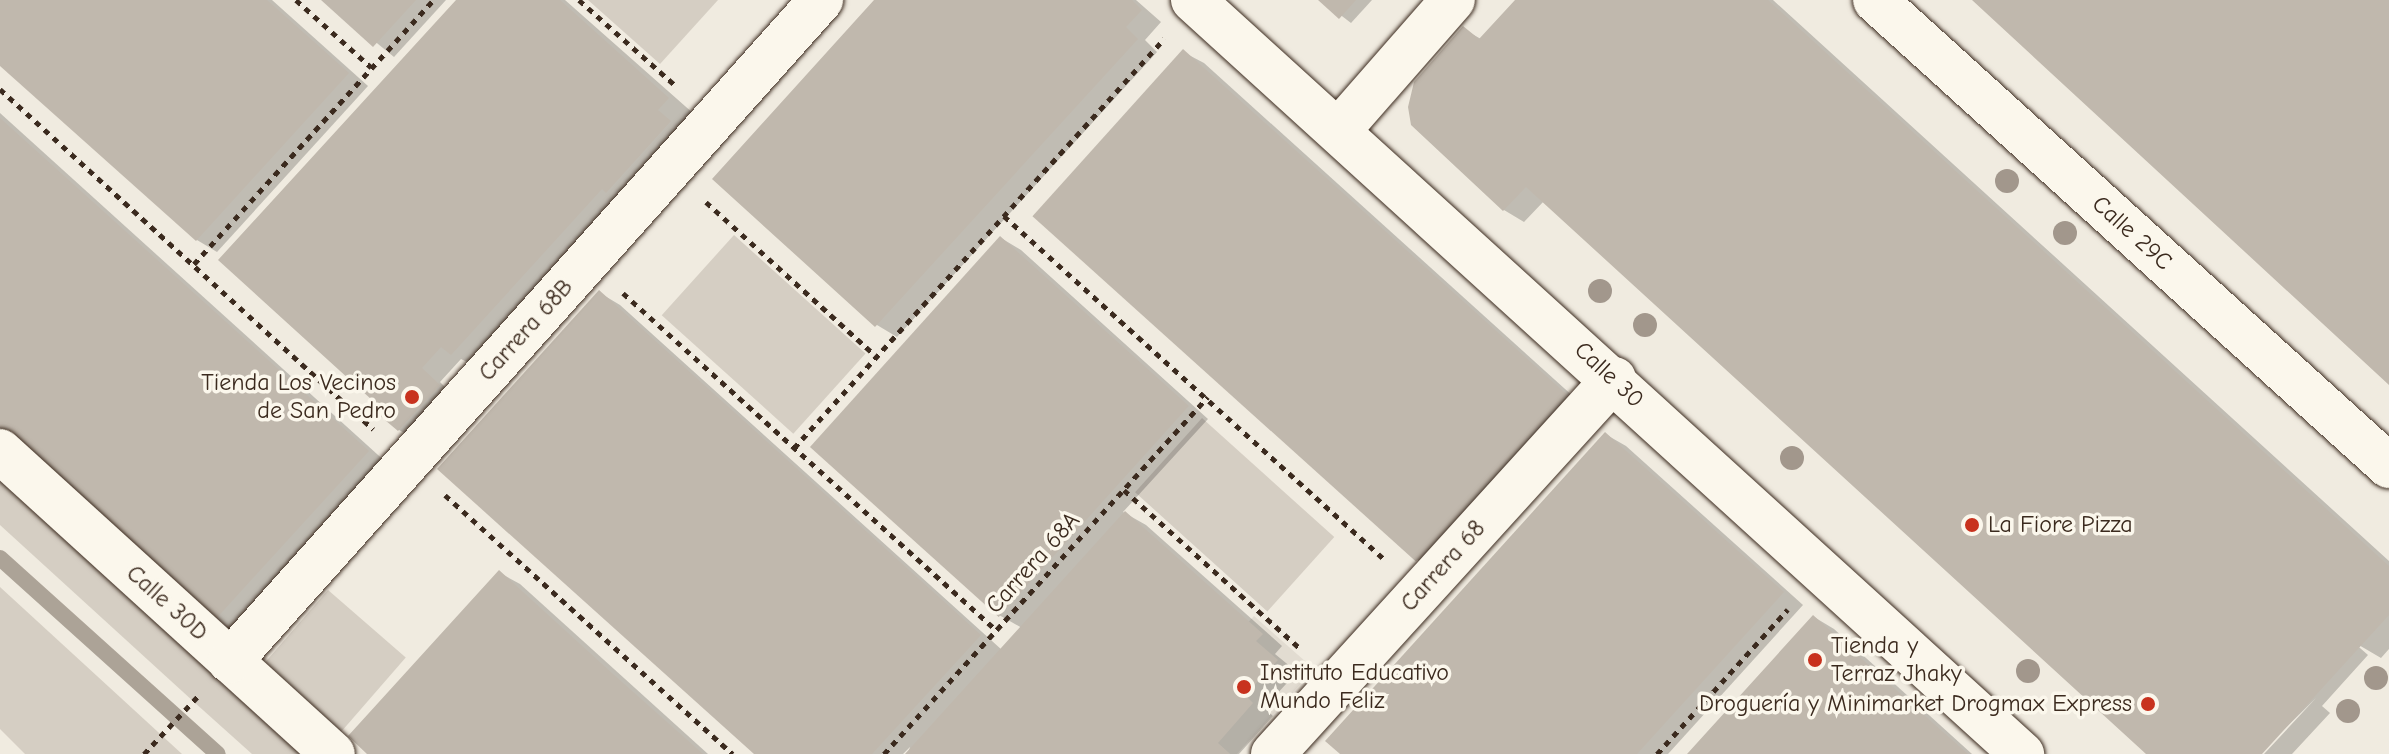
<!DOCTYPE html>
<html>
<head>
<meta charset="utf-8">
<style>
	body { margin:0 }
	#map { position:relative; width:2389px; height:754px; overflow:hidden; background:#f0ebe0; font-family:"Comic Neue",sans-serif }
	div>[style] { position:absolute }
	[style*='--x'] { left:calc(var(--x)*1px); top:calc(var(--y)*1px); width:calc(var(--w)*1px); rotate:calc(var(--a)*1deg) }
	.built>* { inset:0; background:#e2dcd1 }
	.green>* { inset:0; background:#d5cec3; transform-origin:0 0 }
	.shadow>* { inset:0; background:#0003 }
	.stream>* { height:16px; margin:-8px; padding:0 8px; transform-origin:8px; border-radius:8px; background:#aca397 }
	.building>* { inset:0; background:#c0b8ad; transform-origin:0 0 }
	.path>* { height:5px; margin-top:-2.5px; transform-origin:0; background:repeating-linear-gradient(90deg,#3b2a1e 0 6px,transparent 0 12px) }
	.roads { filter:drop-shadow(0 0 2px #3b2a1e) drop-shadow(0 0 2px #3b2a1e) }
	.minor>* { height:44px; margin:-22px; padding:0 22px; transform-origin:22px; border-radius:22px; background:#fbf7ec }
	.tertiary>* { height:44px; margin:-22px; padding:0 22px; transform-origin:22px; border-radius:22px; background:#fbf7ec }
	.trees>* { width:24px; height:24px; margin:-12px; border-radius:50%; background:#a2978c }
	.dots>* { width:22px; height:22px; translate:-50% -50%; box-sizing:border-box; border:4px solid #fbf7ec; border-radius:50% }
	span { translate:-50% -50%; white-space:nowrap; text-align:center; line-height:1.15; -webkit-text-stroke:7px #fbf7ec; paint-order:stroke }
	.street-label { font-size:24px; color:#3b2a1e }
	.poi-label { font-size:24px; color:#3b2a1e }
	.right { translate:-100% -50%; text-align:right }
	.left { translate:0 -50%; text-align:left }
</style>
</head>
<body>
<div id="map">
	<div class="built">
		<div style="clip-path:polygon(1254px 616px,1314px 669px,1237px 754px,1230px 754px,1173px 705px)"></div>
	</div>
	<div class="green">
		<div style="clip-path:polygon(588px 0,718px 0,660px 64px)"></div>
		<div style="left:734px;top:235px;width:177px;height:108px;rotate:42deg"></div>
		<div style="left:1202px;top:418px;width:178px;height:100px;rotate:42deg"></div>
		<div style="clip-path:polygon(0 470px,313px 754px,252px 754px,194px 702px,0 525px)"></div>
		<div style="clip-path:polygon(0 587px,182px 754px,25px 754px,0 729px)"></div>
		<div style="left:328px;top:590px;width:103px;height:104px;rotate:41deg"></div>
	</div>
	<div class="shadow">
		<div style="clip-path:polygon(0 0,272px 0,368px 86px,217px 252px,197px 240px,0 64px)"></div>
		<div style="clip-path:polygon(324px 0,446px 0,394px 57px)"></div>
		<div style="clip-path:polygon(458px 0,565px 0,694px 114px,473px 365px,461px 359px,440px 382px,450px 392px,410px 436px,399px 430px)"></div>
		<div style="clip-path:polygon(878px 0,1136px 0,1161px 22px,1145px 40px,1157px 52px,897px 337px,877px 325px)"></div>
		<div style="clip-path:polygon(1321px 0,1372px 0,1351px 23px)"></div>
		<div style="clip-path:polygon(1517px 0,1773px 0,2389px 561px,2389px 649px,2381px 658px,2352px 641px,2368px 655px,2322px 706px,2330px 713px,2292px 754px,2264px 754px,2316px 698px,2259px 754px,2149px 754px,1544px 201px,1524px 222px,1504px 210px,1413px 124px,1463px 29px,1481px 39px)"></div>
		<div style="clip-path:polygon(1183px 52px,1204px 63px,1585px 407px,1436px 571px,1416px 559px)"></div>
		<div style="clip-path:polygon(0 113px,388px 464px,235px 632px,215px 620px,0 426px)"></div>
		<div style="clip-path:polygon(1001px 238px,1021px 250px,1208px 419px,1123px 512px,1146px 525px,1282px 646px,1275px 654px,1297px 672px,1264px 708px,1273px 716px,1239px 754px,908px 754px,910px 747px,903px 754px,758px 754px,600px 293px,620px 305px,1002px 650px,1022px 628px,999px 615px)"></div>
		<div style="clip-path:polygon(1605px 434px,1626px 446px,1803px 605px,1668px 754px,1343px 754px)"></div>
		<div style="clip-path:polygon(500px 573px,520px 584px,708px 754px,371px 754px)"></div>
		<div style="clip-path:polygon(1814px 617px,1834px 629px,1972px 754px,1690px 754px)"></div>
	</div>
	<div class="stream">
		<div style="--x:0;--y:558;--w:293;--a:42"></div>
	</div>
	<div class="building">
		<div style="clip-path:polygon(0 0,267px 0,349px 73px,196px 241px,0 66px)"></div>
		<div style="clip-path:polygon(321px 0,416px 0,373px 47px)"></div>
		<div style="clip-path:polygon(456px 0,560px 0,669px 98px,658px 110px,671px 121px,606px 193px,602px 189px,451px 355px,441px 347px,422px 368px,440px 385px,398px 431px,379px 415px,383px 410px,218px 260px)"></div>
		<div style="clip-path:polygon(874px 0,1132px 0,1142px 10px,1126px 27px,1138px 39px,875px 327px,712px 179px)"></div>
		<div style="clip-path:polygon(1318px 0,1356px 0,1339px 19px)"></div>
		<div style="clip-path:polygon(1515px 0,1768px 0,2389px 566px,2389px 615px,2262px 754px,2146px 754px,1526px 187px,1503px 211px,1411px 125px,1408px 107px,1414px 82px,1463px 26px,1479px 39px)"></div>
		<div style="clip-path:polygon(1972px 0,2389px 0,2389px 385px,2349px 348px)"></div>
		<div style="left:1183px;top:49px;width:516px;height:225px;rotate:42deg"></div>
		<div style="clip-path:polygon(0 118px,369px 451px,213px 622px,0 428px)"></div>
		<div style="left:1000px;top:236px;width:254px;height:284px;rotate:42deg"></div>
		<div style="clip-path:polygon(599px 290px,981px 635px,872px 754px,754px 754px,437px 469px)"></div>
		<div style="clip-path:polygon(1605px 432px,1784px 592px,1637px 754px,1340px 754px,1325px 741px)"></div>
		<div style="clip-path:polygon(1125px 511px,1263px 634px,1256px 641px,1278px 660px,1245px 695px,1253px 703px,1218px 743px,1230px 754px,905px 754px)"></div>
		<div style="clip-path:polygon(499px 570px,613px 674px,703px 754px,367px 754px,348px 736px)"></div>
		<div style="clip-path:polygon(1813px 615px,1934px 724px,1968px 754px,1687px 754px)"></div>
	</div>
	<div class="path">
		<div style="--x:296;--y:0;--w:101;--a:41.8"></div>
		<div style="--x:579;--y:0;--w:131;--a:41.6"></div>
		<div style="--x:0;--y:89;--w:505;--a:42.35"></div>
		<div style="--x:706;--y:202;--w:231;--a:42.2"></div>
		<div style="--x:1004;--y:216;--w:512;--a:42.07"></div>
		<div style="--x:194;--y:264;--w:356;--a:-47.8"></div>
		<div style="--x:623;--y:293;--w:503;--a:42.1"></div>
		<div style="--x:794;--y:448;--w:552;--a:-47.87"></div>
		<div style="--x:1124;--y:490;--w:239;--a:42"></div>
		<div style="--x:445;--y:495;--w:387;--a:42"></div>
		<div style="--x:144;--y:754;--w:79;--a:-47"></div>
		<div style="--x:884;--y:754;--w:482;--a:-47.8"></div>
		<div style="--x:1657;--y:754;--w:195;--a:-47.9"></div>
	</div>
	<div class="roads">
		<div class="minor">
			<div style="--x:1875;--y:0;--w:694;--a:42.2"></div>
			<div style="--x:1339;--y:130;--w:173;--a:-48.8"></div>
			<div style="--x:0;--y:451;--w:450;--a:42.3"></div>
			<div style="--x:230;--y:661;--w:887;--a:-48.2"></div>
			<div style="--x:1273;--y:754;--w:507;--a:-47.72"></div>
		</div>
		<div class="tertiary">
			<div style="--x:1193;--y:0;--w:1121;--a:42.29"></div>
		</div>
	</div>
	<div class="trees">
		<div style="left:2007px;top:181px"></div>
		<div style="left:2065px;top:233px"></div>
		<div style="left:1600px;top:291px"></div>
		<div style="left:1645px;top:325px"></div>
		<div style="left:1792px;top:458px"></div>
		<div style="left:2028px;top:671px"></div>
		<div style="left:2376px;top:678px"></div>
		<div style="left:2348px;top:711px"></div>
	</div>
	<div class="dots">
		<div style="left:412px;top:397px;background:#c8321e"></div>
		<div style="left:1972px;top:525px;background:#c8321e"></div>
		<div style="left:1815px;top:660px;background:#c8321e"></div>
		<div style="left:1244px;top:687px;background:#c8321e"></div>
		<div style="left:2148px;top:704px;background:#c8321e"></div>
	</div>
	<div class="street-label">
		<span style="left:2132px;top:233px;rotate:42deg">Calle 29C</span>
		<span style="left:526px;top:330px;rotate:-48deg">Carrera 68B</span>
		<span style="left:1609px;top:375px;rotate:43deg">Calle 30</span>
		<span style="left:1033px;top:563px;rotate:-48deg">Carrera 68A</span>
		<span style="left:1443px;top:566px;rotate:-48deg">Carrera 68</span>
		<span style="left:167px;top:603px;rotate:42deg">Calle 30D</span>
	</div>
	<div class="poi-label">
		<span class="right" style="left:396px;top:397px">Tienda Los Vecinos<br>de San Pedro</span>
		<span class="left" style="left:1988px;top:525px">La Fiore Pizza</span>
		<span class="left" style="left:1831px;top:660px">Tienda y<br>Terraz Jhaky</span>
		<span class="left" style="left:1260px;top:687px">Instituto Educativo<br>Mundo Feliz</span>
		<span class="right" style="left:2132px;top:704px">Droguería y Minimarket Drogmax Express</span>
	</div>
</div>
</body>
</html>
